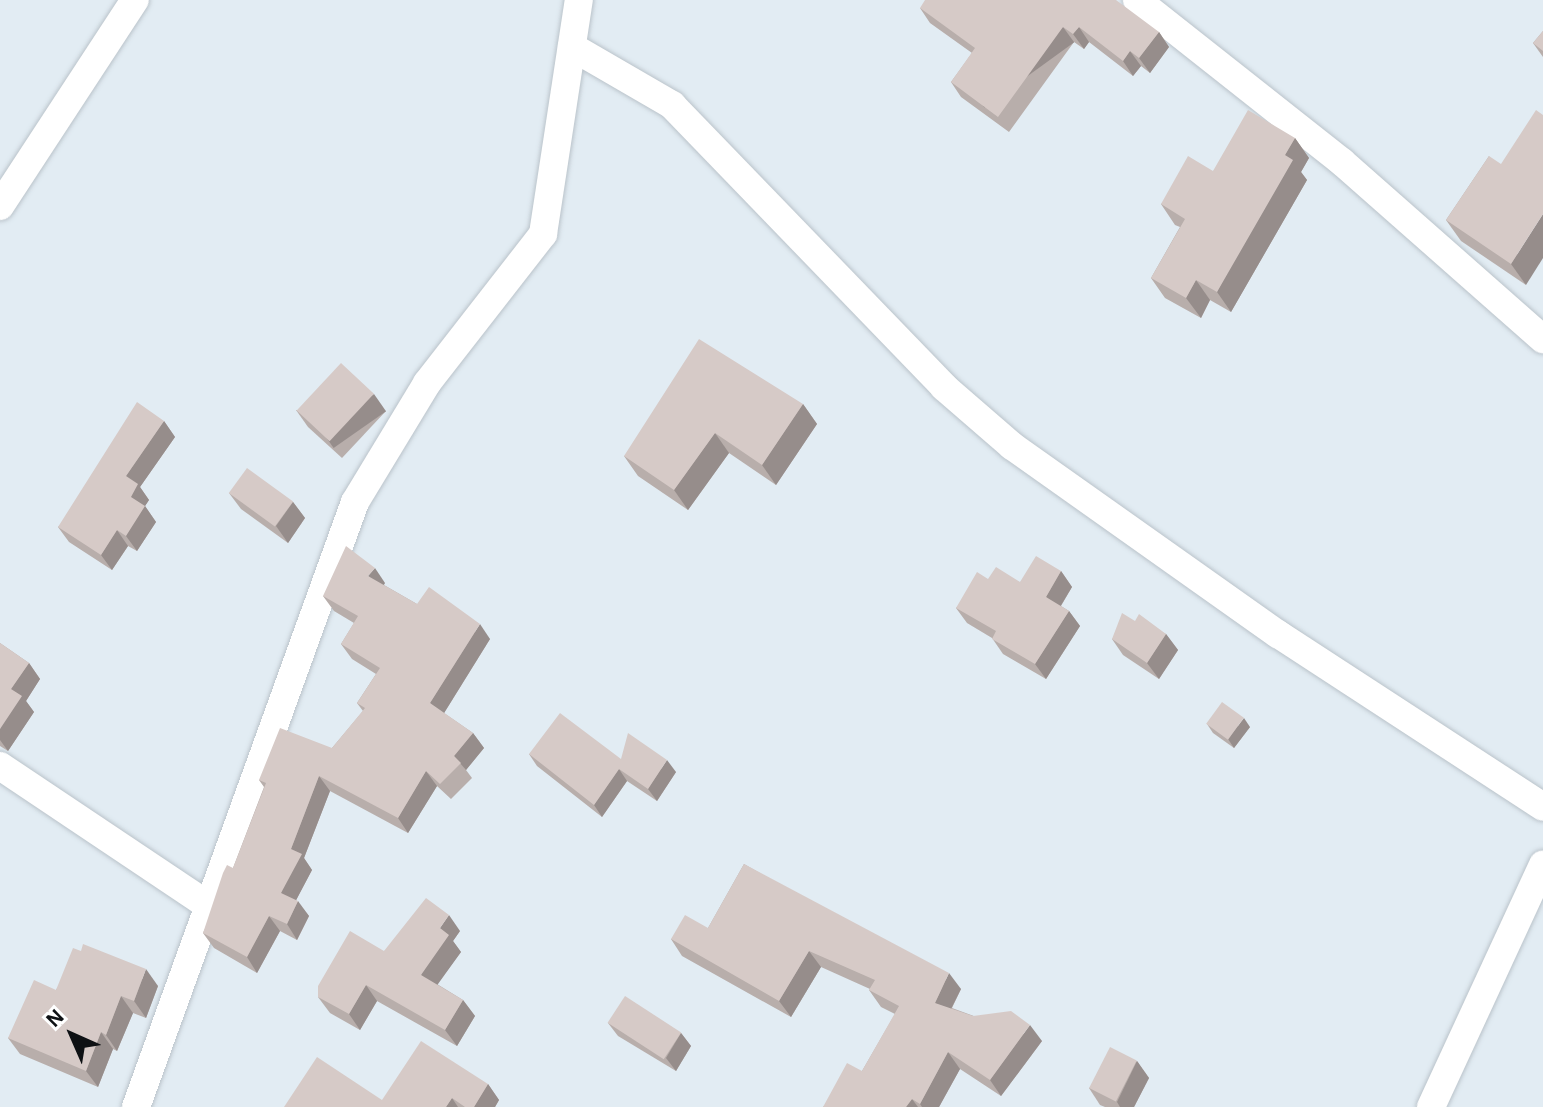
<!DOCTYPE html>
<html>
<head>
<meta charset="utf-8">
<style>
	body { margin:0 }
	#map { position:relative; width:1543px; height:1107px; overflow:hidden; background:#e2ecf3; font-family:"Alegreya Sans",sans-serif }
	div>[style] { position:absolute }
	[style*='--x'] { left:calc(var(--x)*1px); top:calc(var(--y)*1px); width:calc(var(--w)*1px); rotate:calc(var(--a)*1deg) }
	.roads { filter:drop-shadow(0 0 2px #bac3ca) drop-shadow(0 0 2px #bac3ca) }
	.minor>* { height:28px; margin:-14px; padding:0 14px; transform-origin:14px; border-radius:14px; background:#fff }
	.wall>* { inset:0; background:#b8aeab }
	.shaded-wall>* { inset:0; background:#968d8b; transform-origin:0 0 }
	.building>* { inset:0; background:#d6cac7; transform-origin:0 0 }
	span { translate:-50% -50%; white-space:nowrap; text-align:center; line-height:1.15; -webkit-text-stroke:6px #fff; paint-order:stroke }
	.north { position:absolute; left:32px; top:995px; width:80px; height:80px; -webkit-text-stroke:6px #fff; paint-order:stroke; rotate:315deg; font-size:22px; font-weight:700; line-height:32px; text-align:center; color:#0e1114 }
	.north::after { content:''; display:block; margin:auto; width:28px; height:36px; background:#0e1114; clip-path:polygon(50% 0,100% 100%,50% 72%,0 100%) }
</style>
</head>
<body>
<div id="map">
	<div class="roads">
		<div class="minor">
			<div style="--x:1137;--y:0;--w:261;--a:38.3"></div>
			<div style="--x:1342;--y:162;--w:268;--a:41.4"></div>
			<div style="--x:572;--y:47;--w:116;--a:30.1"></div>
			<div style="--x:672;--y:105;--w:392;--a:46"></div>
			<div style="--x:944;--y:387;--w:90;--a:40.9"></div>
			<div style="--x:1012;--y:446;--w:326;--a:35.3"></div>
			<div style="--x:1278;--y:634;--w:316;--a:33.1"></div>
			<div style="--x:0;--y:206;--w:246;--a:-56.8"></div>
			<div style="--x:0;--y:766;--w:248;--a:33.8"></div>
			<div style="--x:136;--y:1107;--w:643;--a:-70.1"></div>
			<div style="--x:355;--y:502;--w:139;--a:-58.8"></div>
			<div style="--x:427;--y:383;--w:189;--a:-52.1"></div>
			<div style="--x:543;--y:234;--w:237;--a:-81.3"></div>
			<div style="--x:1431;--y:1107;--w:267;--a:-65.2"></div>
		</div>
	</div>
	<div class="wall">
		<div style="clip-path:polygon(920px 8px,1159px 32px,1169px 47px,1150px 73px,1141px 66px,1133px 76px,1089px 42px,1084px 49px,1074px 42px,1009px 132px,961px 97px,951px 82px,972px 53px,930px 23px)"></div>
		<div style="clip-path:polygon(1543px 31px,1543px 57px,1533px 43px)"></div>
		<div style="clip-path:polygon(1295px 138px,1309px 158px,1301px 172px,1307px 180px,1231px 312px,1210px 300px,1201px 318px,1165px 298px,1151px 278px,1180px 227px,1175px 225px,1161px 204px,1213px 171px)"></div>
		<div style="clip-path:polygon(1489px 156px,1526px 285px,1461px 241px,1446px 220px)"></div>
		<div style="clip-path:polygon(803px 404px,817px 424px,776px 485px,729px 453px,688px 510px,638px 476px,624px 456px)"></div>
		<div style="clip-path:polygon(296px 410px,386px 411px,342px 458px,308px 427px)"></div>
		<div style="clip-path:polygon(164px 421px,175px 437px,140px 487px,149px 500px,145px 506px,156px 522px,137px 551px,128px 546px,112px 570px,69px 542px,58px 527px)"></div>
		<div style="clip-path:polygon(229px 493px,293px 502px,305px 518px,288px 543px,241px 509px)"></div>
		<div style="clip-path:polygon(1061px 571px,1072px 587px,1061px 606px,1069px 611px,1080px 626px,1046px 679px,1003px 654px,992px 638px,967px 623px,956px 608px,988px 579px,1020px 582px)"></div>
		<div style="clip-path:polygon(385px 583px,384px 585px,417px 604px,490px 639px,444px 713px,473px 733px,484px 748px,466px 770px,472px 778px,451px 799px,437px 786px,408px 833px,330px 791px,304px 858px,312px 870px,296px 900px,309px 916px,297px 940px,280px 931px,257px 973px,214px 948px,203px 933px,233px 868px,264px 787px,259px 780px,332px 748px,363px 711px,357px 703px,376px 674px,352px 659px,341px 644px,354px 623px,334px 611px,323px 596px)"></div>
		<div style="clip-path:polygon(1135px 621px,1166px 634px,1178px 650px,1159px 679px,1123px 655px,1112px 639px)"></div>
		<div style="clip-path:polygon(0 643px,29px 663px,40px 679px,26px 701px,34px 712px,8px 751px,0 746px)"></div>
		<div style="clip-path:polygon(1207px 724px,1250px 727px,1234px 748px,1213px 733px)"></div>
		<div style="clip-path:polygon(529px 754px,621px 759px,676px 772px,657px 801px,627px 781px,602px 817px,537px 766px)"></div>
		<div style="clip-path:polygon(744px 864px,961px 989px,952px 1008px,1042px 1041px,1001px 1096px,960px 1069px,939px 1107px,823px 1107px,862px 1071px,895px 1014px,881px 1007px,869px 990px,870px 989px,821px 967px,791px 1017px,682px 956px,671px 939px,708px 928px)"></div>
		<div style="clip-path:polygon(460px 931px,453px 941px,461px 952px,437px 984px,463px 1000px,475px 1016px,457px 1046px,377px 1001px,360px 1030px,330px 1013px,318px 997px,384px 951px)"></div>
		<div style="clip-path:polygon(81px 951px,158px 986px,146px 1018px,133px 1013px,117px 1051px,113px 1049px,98px 1087px,20px 1054px,8px 1038px,56px 990px)"></div>
		<div style="clip-path:polygon(608px 1023px,681px 1033px,691px 1046px,676px 1071px,618px 1036px)"></div>
		<div style="clip-path:polygon(1137px 1061px,1149px 1078px,1134px 1107px,1105px 1107px,1100px 1105px,1089px 1088px)"></div>
		<div style="clip-path:polygon(488px 1084px,499px 1100px,495px 1107px,284px 1107px,382px 1100px)"></div>
	</div>
	<div class="shaded-wall">
		<div style="left:1063px;top:27px;width:19px;height:111px;rotate:54deg"></div>
		<div style="clip-path:polygon(1079px 27px,1089px 42px,1084px 49px,1073px 34px)"></div>
		<div style="clip-path:polygon(1159px 32px,1169px 47px,1150px 73px,1139px 58px)"></div>
		<div style="clip-path:polygon(1130px 51px,1141px 66px,1133px 76px,1123px 61px)"></div>
		<div style="clip-path:polygon(1295px 138px,1309px 158px,1301px 172px,1307px 180px,1231px 312px,1217px 292px,1285px 155px)"></div>
		<div style="clip-path:polygon(1543px 214px,1543px 258px,1526px 285px,1511px 264px)"></div>
		<div style="clip-path:polygon(1196px 280px,1210px 300px,1201px 318px,1186px 298px)"></div>
		<div style="left:374px;top:394px;width:21px;height:64px;rotate:55deg"></div>
		<div style="clip-path:polygon(803px 404px,817px 424px,776px 485px,762px 465px)"></div>
		<div style="clip-path:polygon(164px 421px,175px 437px,140px 487px,149px 500px,145px 506px,156px 522px,137px 551px,126px 536px,131px 497px,126px 476px)"></div>
		<div style="clip-path:polygon(715px 433px,729px 453px,688px 510px,674px 490px)"></div>
		<div style="clip-path:polygon(293px 502px,305px 518px,288px 543px,276px 526px)"></div>
		<div style="clip-path:polygon(117px 530px,128px 546px,112px 570px,101px 555px)"></div>
		<div style="clip-path:polygon(375px 568px,385px 583px,379px 591px,368px 576px)"></div>
		<div style="clip-path:polygon(1061px 571px,1072px 587px,1057px 612px,1046px 597px)"></div>
		<div style="clip-path:polygon(1069px 611px,1080px 626px,1046px 679px,1035px 664px)"></div>
		<div style="clip-path:polygon(480px 624px,490px 639px,441px 718px,430px 703px)"></div>
		<div style="clip-path:polygon(1166px 634px,1178px 650px,1159px 679px,1147px 663px)"></div>
		<div style="clip-path:polygon(29px 663px,40px 679px,26px 701px,34px 712px,8px 751px,0 740px,0 729px,11px 689px)"></div>
		<div style="clip-path:polygon(1244px 718px,1250px 727px,1234px 748px,1228px 739px)"></div>
		<div style="clip-path:polygon(473px 733px,484px 748px,466px 770px,454px 756px)"></div>
		<div style="clip-path:polygon(667px 760px,676px 772px,657px 801px,648px 789px)"></div>
		<div style="clip-path:polygon(619px 769px,627px 781px,602px 817px,594px 805px)"></div>
		<div style="clip-path:polygon(426px 771px,437px 786px,408px 833px,398px 818px)"></div>
		<div style="clip-path:polygon(319px 776px,330px 791px,304px 858px,312px 870px,292px 908px,281px 893px,291px 849px)"></div>
		<div style="clip-path:polygon(298px 901px,309px 916px,297px 940px,287px 924px)"></div>
		<div style="clip-path:polygon(449px 915px,460px 931px,453px 941px,461px 952px,433px 991px,421px 975px,440px 928px)"></div>
		<div style="clip-path:polygon(269px 916px,280px 931px,257px 973px,247px 957px)"></div>
		<div style="clip-path:polygon(809px 951px,821px 967px,791px 1017px,779px 1001px)"></div>
		<div style="clip-path:polygon(146px 969px,158px 986px,146px 1018px,134px 1001px)"></div>
		<div style="clip-path:polygon(949px 973px,961px 989px,946px 1019px,935px 1003px)"></div>
		<div style="clip-path:polygon(366px 985px,377px 1001px,360px 1030px,349px 1014px)"></div>
		<div style="clip-path:polygon(121px 996px,133px 1013px,117px 1051px,106px 1035px)"></div>
		<div style="clip-path:polygon(463px 1000px,475px 1016px,457px 1046px,445px 1030px)"></div>
		<div style="clip-path:polygon(1030px 1025px,1042px 1041px,1001px 1096px,990px 1080px)"></div>
		<div style="clip-path:polygon(101px 1032px,113px 1049px,98px 1087px,86px 1071px)"></div>
		<div style="clip-path:polygon(681px 1033px,691px 1046px,676px 1071px,666px 1058px)"></div>
		<div style="clip-path:polygon(948px 1052px,960px 1069px,939px 1107px,922px 1107px,920px 1104px)"></div>
		<div style="clip-path:polygon(1137px 1061px,1149px 1078px,1134px 1107px,1120px 1107px,1117px 1102px)"></div>
		<div style="clip-path:polygon(488px 1084px,499px 1100px,495px 1107px,474px 1107px)"></div>
		<div style="clip-path:polygon(452px 1098px,458px 1107px,446px 1107px)"></div>
		<div style="clip-path:polygon(912px 1099px,918px 1107px,906px 1107px)"></div>
	</div>
	<div class="building">
		<div style="clip-path:polygon(925px 0,1116px 0,1159px 32px,1139px 58px,1130px 51px,1123px 61px,1079px 27px,1073px 34px,1063px 27px,998px 117px,951px 82px,975px 48px,920px 8px)"></div>
		<div style="clip-path:polygon(1543px 31px,1543px 51px,1533px 43px)"></div>
		<div style="clip-path:polygon(1248px 110px,1295px 138px,1285px 155px,1293px 160px,1217px 292px,1196px 280px,1186px 298px,1151px 278px,1185px 219px,1161px 204px,1188px 156px,1213px 171px)"></div>
		<div style="clip-path:polygon(1536px 110px,1543px 115px,1543px 214px,1511px 264px,1446px 220px,1489px 156px,1501px 164px)"></div>
		<div style="clip-path:polygon(699px 339px,803px 404px,762px 465px,715px 433px,674px 490px,624px 456px)"></div>
		<div style="left:341px;top:363px;width:45px;height:65px;rotate:43deg"></div>
		<div style="clip-path:polygon(137px 402px,164px 421px,126px 476px,138px 484px,131px 497px,145px 506px,126px 536px,117px 530px,101px 555px,58px 527px)"></div>
		<div style="left:247px;top:468px;width:57px;height:31px;rotate:36deg"></div>
		<div style="clip-path:polygon(346px 546px,375px 568px,368px 576px,417px 604px,429px 587px,480px 624px,430px 703px,473px 733px,454px 756px,461px 763px,440px 784px,426px 771px,398px 818px,319px 776px,291px 849px,302px 854px,281px 893px,298px 901px,287px 924px,269px 916px,247px 957px,203px 933px,223px 873px,227px 865px,233px 868px,266px 783px,259px 780px,280px 728px,332px 748px,365px 708px,357px 703px,380px 668px,341px 644px,358px 616px,323px 596px)"></div>
		<div style="clip-path:polygon(1036px 556px,1061px 571px,1046px 597px,1069px 611px,1035px 664px,992px 639px,996px 631px,956px 608px,977px 572px,988px 579px,996px 567px,1020px 582px)"></div>
		<div style="clip-path:polygon(1122px 613px,1135px 621px,1139px 614px,1166px 634px,1147px 663px,1112px 639px)"></div>
		<div style="clip-path:polygon(0 643px,29px 663px,11px 689px,22px 696px,0 729px)"></div>
		<div style="left:1222px;top:702px;width:27px;height:27px;rotate:36deg"></div>
		<div style="clip-path:polygon(560px 713px,621px 759px,628px 733px,667px 760px,648px 789px,619px 769px,594px 805px,529px 754px)"></div>
		<div style="clip-path:polygon(744px 864px,949px 973px,935px 1003px,973px 1016px,1011px 1011px,1030px 1025px,990px 1080px,948px 1052px,920px 1104px,912px 1099px,906px 1107px,823px 1107px,847px 1063px,862px 1071px,899px 1006px,869px 990px,875px 980px,809px 951px,779px 1001px,671px 939px,685px 915px,708px 928px)"></div>
		<div style="clip-path:polygon(426px 898px,449px 915px,440px 928px,449px 935px,421px 975px,463px 1000px,445px 1030px,366px 985px,349px 1014px,318px 997px,318px 986px,350px 931px,384px 951px)"></div>
		<div style="clip-path:polygon(83px 944px,146px 969px,134px 1001px,121px 996px,106px 1035px,101px 1032px,86px 1071px,8px 1038px,34px 980px,56px 990px,73px 948px,81px 951px)"></div>
		<div style="left:625px;top:996px;width:67px;height:32px;rotate:33deg"></div>
		<div style="clip-path:polygon(421px 1041px,488px 1084px,474px 1107px,465px 1107px,452px 1098px,446px 1107px,284px 1107px,317px 1057px,382px 1100px)"></div>
		<div style="left:1110px;top:1047px;width:30px;height:46px;rotate:27deg"></div>
	</div>
	<div class="north">N</div>
</div>
</body>
</html>
